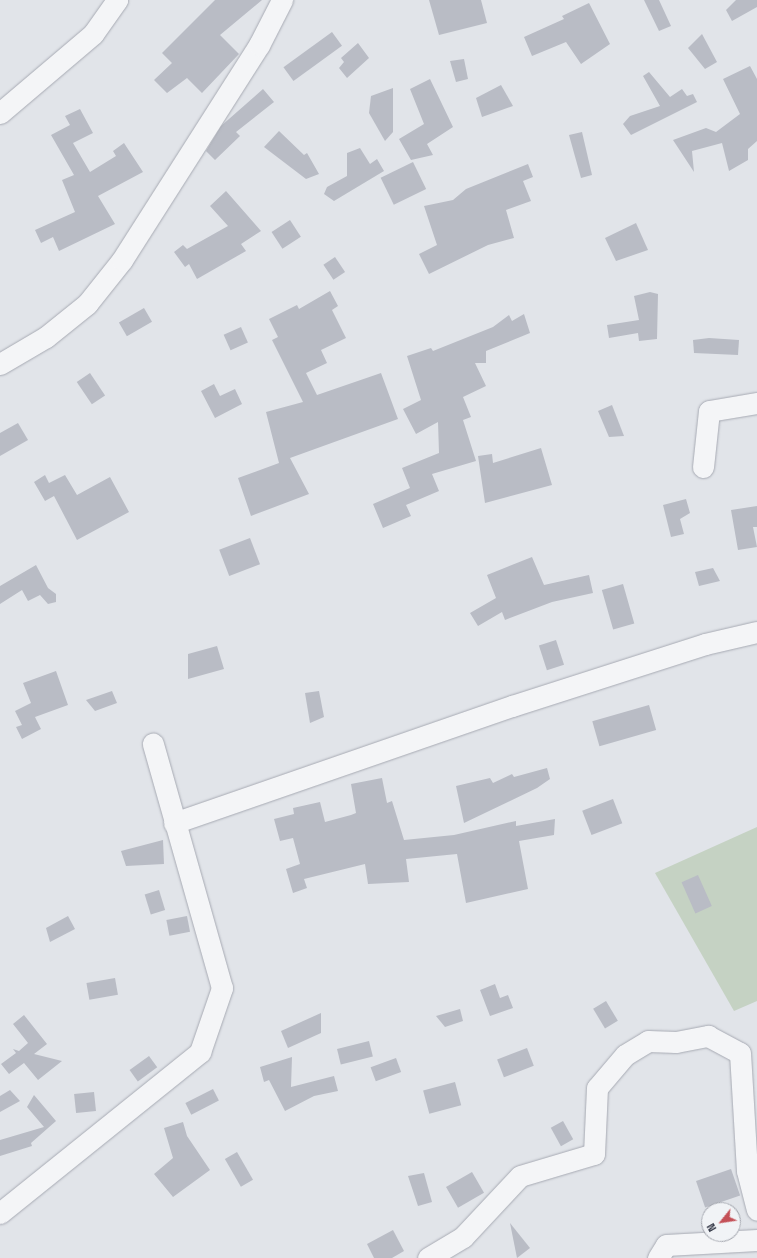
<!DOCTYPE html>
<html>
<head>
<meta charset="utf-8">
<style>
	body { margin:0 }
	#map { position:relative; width:757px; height:1258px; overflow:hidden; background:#e1e4e9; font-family:"Space Grotesk",sans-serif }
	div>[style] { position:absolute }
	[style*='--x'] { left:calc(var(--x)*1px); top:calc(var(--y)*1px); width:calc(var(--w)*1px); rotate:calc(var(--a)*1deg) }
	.green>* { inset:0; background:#c5d2c3 }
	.building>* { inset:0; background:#b9bcc5; transform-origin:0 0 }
	.roads { filter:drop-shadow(0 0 1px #a7aab3) drop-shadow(0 0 1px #a7aab3) }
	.minor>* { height:21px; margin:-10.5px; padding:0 10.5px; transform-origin:10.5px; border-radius:10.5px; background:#f4f5f7 }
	span { translate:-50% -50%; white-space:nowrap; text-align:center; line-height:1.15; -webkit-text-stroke:3.5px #f1f3f6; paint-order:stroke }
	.north { position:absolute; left:701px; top:1202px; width:40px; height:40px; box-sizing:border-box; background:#f1f3f6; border:1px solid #a2a5ad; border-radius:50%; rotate:240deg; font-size:11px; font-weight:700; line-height:16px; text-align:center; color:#2b303f }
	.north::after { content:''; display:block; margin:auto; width:14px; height:18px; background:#c45057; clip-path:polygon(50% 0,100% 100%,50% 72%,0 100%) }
</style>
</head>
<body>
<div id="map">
	<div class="green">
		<div style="clip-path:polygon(757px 827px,757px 1001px,734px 1011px,655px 873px)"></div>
	</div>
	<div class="building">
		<div style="clip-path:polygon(215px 0,262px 0,220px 35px,239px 54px,202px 93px,187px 78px,167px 93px,154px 80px,172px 63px,162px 53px)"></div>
		<div style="clip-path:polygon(429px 0,481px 0,487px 23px,439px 35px)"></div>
		<div style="clip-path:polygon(644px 0,659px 0,671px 26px,659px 31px)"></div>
		<div style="clip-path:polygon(736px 0,757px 0,757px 7px,732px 21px,726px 10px)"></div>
		<div style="clip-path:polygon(589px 3px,610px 44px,581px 64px,566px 42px,532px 56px,524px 37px,564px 19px,562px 16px)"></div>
		<div style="left:332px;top:32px;width:17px;height:60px;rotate:54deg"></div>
		<div style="clip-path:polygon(702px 34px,717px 62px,705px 69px,688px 48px)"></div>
		<div style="clip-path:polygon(358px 43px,369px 58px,347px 78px,339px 68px,344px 62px,341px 58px)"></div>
		<div style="clip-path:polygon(464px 59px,468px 79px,456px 82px,450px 61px)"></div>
		<div style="clip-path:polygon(750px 66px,757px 79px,757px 141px,748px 149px,748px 160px,729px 171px,722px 143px,692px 151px,694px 172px,673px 140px,706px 128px,716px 132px,740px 114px,723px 79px)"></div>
		<div style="clip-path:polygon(649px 72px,670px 97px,682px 89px,687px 96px,693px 94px,697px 102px,631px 135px,623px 124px,630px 116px,660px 106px,643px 76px)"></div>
		<div style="clip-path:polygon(430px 79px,453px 127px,427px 144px,433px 155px,411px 160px,399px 139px,424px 124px,410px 89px)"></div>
		<div style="clip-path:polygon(501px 85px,513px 106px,482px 117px,476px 98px)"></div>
		<div style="clip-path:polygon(393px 88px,393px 132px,385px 141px,369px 113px,371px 96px)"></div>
		<div style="clip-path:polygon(263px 89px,274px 102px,236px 132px,240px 136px,215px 160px,206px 151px,221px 126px)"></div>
		<div style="clip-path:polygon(80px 109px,93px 133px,73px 143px,90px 172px,116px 156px,113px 151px,124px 143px,143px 172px,98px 196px,115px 224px,59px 251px,53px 237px,41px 243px,35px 230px,75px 212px,62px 180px,74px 175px,51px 135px,70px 125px,65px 116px)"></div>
		<div style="clip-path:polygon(279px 131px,304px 155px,307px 153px,319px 174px,306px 179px,264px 147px)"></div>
		<div style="clip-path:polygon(582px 132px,592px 175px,581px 178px,569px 135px)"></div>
		<div style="clip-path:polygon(360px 148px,370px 164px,377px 159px,384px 171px,334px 201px,324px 194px,327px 187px,347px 176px,347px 153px)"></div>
		<div style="left:413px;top:162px;width:30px;height:36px;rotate:64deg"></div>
		<div style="clip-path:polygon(528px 164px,533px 177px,523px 181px,531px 201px,506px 210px,514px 238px,488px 245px,429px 274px,419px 254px,437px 245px,424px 206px,453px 200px,466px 189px)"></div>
		<div style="clip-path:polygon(226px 191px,261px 231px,241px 244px,246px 251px,197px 279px,189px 264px,185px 267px,174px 252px,183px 245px,187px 249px,228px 226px,210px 206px)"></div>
		<div style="left:290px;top:220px;width:20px;height:22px;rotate:57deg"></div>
		<div style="clip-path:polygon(636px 223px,648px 250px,616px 261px,605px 238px)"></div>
		<div style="left:335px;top:257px;width:18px;height:14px;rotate:56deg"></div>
		<div style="clip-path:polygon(330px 291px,338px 306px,332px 310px,346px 338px,321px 350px,327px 363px,306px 373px,317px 395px,381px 373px,398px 419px,290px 458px,309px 494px,251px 516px,238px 478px,279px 463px,266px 412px,303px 402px,272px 340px,278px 337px,269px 319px,297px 305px,299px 309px)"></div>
		<div style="clip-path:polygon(650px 292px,658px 294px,657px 339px,639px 341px,638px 333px,609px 338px,607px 325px,639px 320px,634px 296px)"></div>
		<div style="left:144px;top:308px;width:16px;height:29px;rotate:60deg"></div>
		<div style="clip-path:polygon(524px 314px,530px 333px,486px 351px,486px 363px,475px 363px,486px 386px,463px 397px,471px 417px,463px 420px,476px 461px,432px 474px,439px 491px,406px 505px,411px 516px,383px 528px,373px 504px,410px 488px,402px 468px,439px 453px,438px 422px,416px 434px,403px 409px,421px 400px,407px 356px,431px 348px,433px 351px,493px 327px,509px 315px,512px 321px)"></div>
		<div style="left:241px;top:327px;width:17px;height:19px;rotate:66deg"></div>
		<div style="clip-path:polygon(709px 338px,739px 340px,738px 355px,694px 353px,693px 340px)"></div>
		<div style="left:90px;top:373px;width:27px;height:16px;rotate:56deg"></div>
		<div style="clip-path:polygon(214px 384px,220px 396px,235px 389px,242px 404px,215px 418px,201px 391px)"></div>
		<div style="clip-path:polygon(612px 405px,624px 436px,609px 437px,598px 411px)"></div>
		<div style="clip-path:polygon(18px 423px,28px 440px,0 456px,0 433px)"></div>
		<div style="clip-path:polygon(541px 448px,552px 485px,485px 503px,478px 456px,492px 454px,493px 463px)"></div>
		<div style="clip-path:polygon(45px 475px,49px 483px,65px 475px,77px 495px,110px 477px,129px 512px,77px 540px,54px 496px,45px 501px,34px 482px)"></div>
		<div style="clip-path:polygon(686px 499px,690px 513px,680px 519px,684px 534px,671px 537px,663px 505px)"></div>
		<div style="clip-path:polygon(757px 506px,757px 527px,753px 527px,757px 547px,738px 550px,731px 510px)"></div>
		<div style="left:250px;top:538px;width:28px;height:33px;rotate:69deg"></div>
		<div style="clip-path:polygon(532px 557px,544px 585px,589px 575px,593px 593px,552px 602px,505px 620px,502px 612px,478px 626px,470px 613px,496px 598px,487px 575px)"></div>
		<div style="clip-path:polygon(36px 565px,48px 588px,56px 594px,56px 602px,48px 604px,40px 595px,28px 601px,22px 590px,0 604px,0 586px)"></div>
		<div style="clip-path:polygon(713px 568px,720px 581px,699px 586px,695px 572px)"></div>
		<div style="left:623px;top:584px;width:41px;height:22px;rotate:74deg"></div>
		<div style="left:556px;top:640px;width:26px;height:18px;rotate:72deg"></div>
		<div style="clip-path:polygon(217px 646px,224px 669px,188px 679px,188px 654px)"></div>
		<div style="clip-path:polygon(56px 671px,68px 705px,35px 717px,41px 729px,22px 739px,16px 727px,22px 725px,15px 711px,31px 703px,23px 683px)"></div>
		<div style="clip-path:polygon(112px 691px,117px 703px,95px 711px,86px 700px)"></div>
		<div style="clip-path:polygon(319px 691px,324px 717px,310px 723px,305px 693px)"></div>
		<div style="left:649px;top:705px;width:26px;height:59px;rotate:74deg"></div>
		<div style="clip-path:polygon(547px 768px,550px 779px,537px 788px,464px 823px,456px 786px,490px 778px,493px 783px,512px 774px,514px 777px)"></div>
		<div style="clip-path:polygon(382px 778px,387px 803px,392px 801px,404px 840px,454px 835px,516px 821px,516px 826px,555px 819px,554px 835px,519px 841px,528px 889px,466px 903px,457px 854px,406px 859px,409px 882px,368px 884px,365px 864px,304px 879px,307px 888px,293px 893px,286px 869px,300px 864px,293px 838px,280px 841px,274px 819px,294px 814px,293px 808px,320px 802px,325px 822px,351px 815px,356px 813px,351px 784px)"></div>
		<div style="left:613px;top:799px;width:26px;height:33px;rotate:69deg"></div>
		<div style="clip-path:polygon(163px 840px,164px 864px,126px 866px,121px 851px)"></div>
		<div style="left:698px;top:875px;width:34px;height:18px;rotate:66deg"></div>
		<div style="left:159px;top:890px;width:21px;height:15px;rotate:73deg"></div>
		<div style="clip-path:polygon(68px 916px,75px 929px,50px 942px,46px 928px)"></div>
		<div style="left:187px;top:916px;width:16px;height:21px;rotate:79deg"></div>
		<div style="left:115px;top:978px;width:17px;height:29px;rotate:80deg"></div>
		<div style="clip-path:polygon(495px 984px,500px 998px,508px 995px,513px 1008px,490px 1016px,480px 990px)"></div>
		<div style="left:606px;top:1001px;width:23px;height:15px;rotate:59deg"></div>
		<div style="clip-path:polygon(460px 1009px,463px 1021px,445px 1027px,436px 1016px)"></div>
		<div style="clip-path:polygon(321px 1013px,321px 1033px,288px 1048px,281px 1031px)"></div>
		<div style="clip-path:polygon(24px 1015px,47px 1044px,34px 1054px,62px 1061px,38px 1080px,24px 1063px,9px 1074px,1px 1064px,16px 1053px,13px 1049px,19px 1051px,28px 1043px,13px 1024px)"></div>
		<div style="left:369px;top:1041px;width:16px;height:33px;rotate:76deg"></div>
		<div style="left:527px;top:1048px;width:19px;height:32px;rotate:69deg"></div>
		<div style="left:149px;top:1056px;width:14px;height:24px;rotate:54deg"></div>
		<div style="clip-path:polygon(292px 1057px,291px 1087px,334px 1076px,338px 1091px,314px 1096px,285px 1111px,269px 1080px,264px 1082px,260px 1067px)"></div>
		<div style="left:396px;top:1058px;width:15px;height:27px;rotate:70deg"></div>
		<div style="left:455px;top:1082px;width:24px;height:33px;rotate:75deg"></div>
		<div style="left:213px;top:1089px;width:13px;height:31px;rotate:63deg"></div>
		<div style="clip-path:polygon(10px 1090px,20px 1101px,0 1112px,0 1096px)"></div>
		<div style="left:94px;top:1092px;width:19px;height:20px;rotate:84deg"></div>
		<div style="clip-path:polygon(34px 1095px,56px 1121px,31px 1143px,32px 1146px,0 1156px,0 1140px,44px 1127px,27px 1107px)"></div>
		<div style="left:563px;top:1121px;width:21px;height:14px;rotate:61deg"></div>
		<div style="clip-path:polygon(183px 1122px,187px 1136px,210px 1170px,173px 1197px,154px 1174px,173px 1158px,164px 1128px)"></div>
		<div style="left:237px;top:1152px;width:32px;height:14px;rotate:60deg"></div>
		<div style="left:731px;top:1169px;width:28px;height:37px;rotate:71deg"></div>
		<div style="left:472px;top:1172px;width:24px;height:30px;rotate:60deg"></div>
		<div style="clip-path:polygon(424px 1173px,432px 1202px,418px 1206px,408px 1176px)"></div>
		<div style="clip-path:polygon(510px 1223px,530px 1248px,517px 1258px)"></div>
		<div style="clip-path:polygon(393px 1230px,404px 1251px,392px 1258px,374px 1258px,367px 1244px)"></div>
	</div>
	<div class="roads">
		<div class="minor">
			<div style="--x:0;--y:113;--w:122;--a:-40.3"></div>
			<div style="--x:93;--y:34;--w:42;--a:-54.8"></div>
			<div style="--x:0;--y:364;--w:53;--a:-30.4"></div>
			<div style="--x:46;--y:337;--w:53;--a:-38.8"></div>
			<div style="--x:87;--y:304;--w:56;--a:-51.5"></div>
			<div style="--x:122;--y:260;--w:255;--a:-57.5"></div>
			<div style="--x:259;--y:45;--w:51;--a:-62.9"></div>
			<div style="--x:703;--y:467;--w:56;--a:-83.9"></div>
			<div style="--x:709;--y:411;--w:49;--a:-9.5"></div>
			<div style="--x:174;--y:823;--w:358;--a:-19.1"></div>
			<div style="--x:512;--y:706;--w:203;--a:-17.8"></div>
			<div style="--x:705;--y:644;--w:53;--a:-13"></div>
			<div style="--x:0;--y:1213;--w:257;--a:-38.8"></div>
			<div style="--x:200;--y:1052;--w:68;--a:-71"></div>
			<div style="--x:222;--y:988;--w:254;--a:-105.8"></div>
			<div style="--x:428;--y:1258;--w:41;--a:-31"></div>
			<div style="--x:463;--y:1237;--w:83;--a:-46.9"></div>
			<div style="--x:520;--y:1176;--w:77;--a:-16.6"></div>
			<div style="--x:594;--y:1154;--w:66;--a:-87.4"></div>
			<div style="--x:597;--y:1088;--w:43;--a:-49.7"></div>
			<div style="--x:625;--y:1055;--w:27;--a:-31"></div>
			<div style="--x:648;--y:1041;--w:28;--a:2"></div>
			<div style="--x:676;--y:1042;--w:33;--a:-11"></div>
			<div style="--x:708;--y:1036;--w:36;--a:28"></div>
			<div style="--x:740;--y:1053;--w:118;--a:86.6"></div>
			<div style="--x:747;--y:1171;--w:40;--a:75.6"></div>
			<div style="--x:658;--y:1258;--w:15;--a:-58"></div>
			<div style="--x:666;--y:1245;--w:91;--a:-3.1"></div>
		</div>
	</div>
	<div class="north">N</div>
</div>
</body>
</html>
